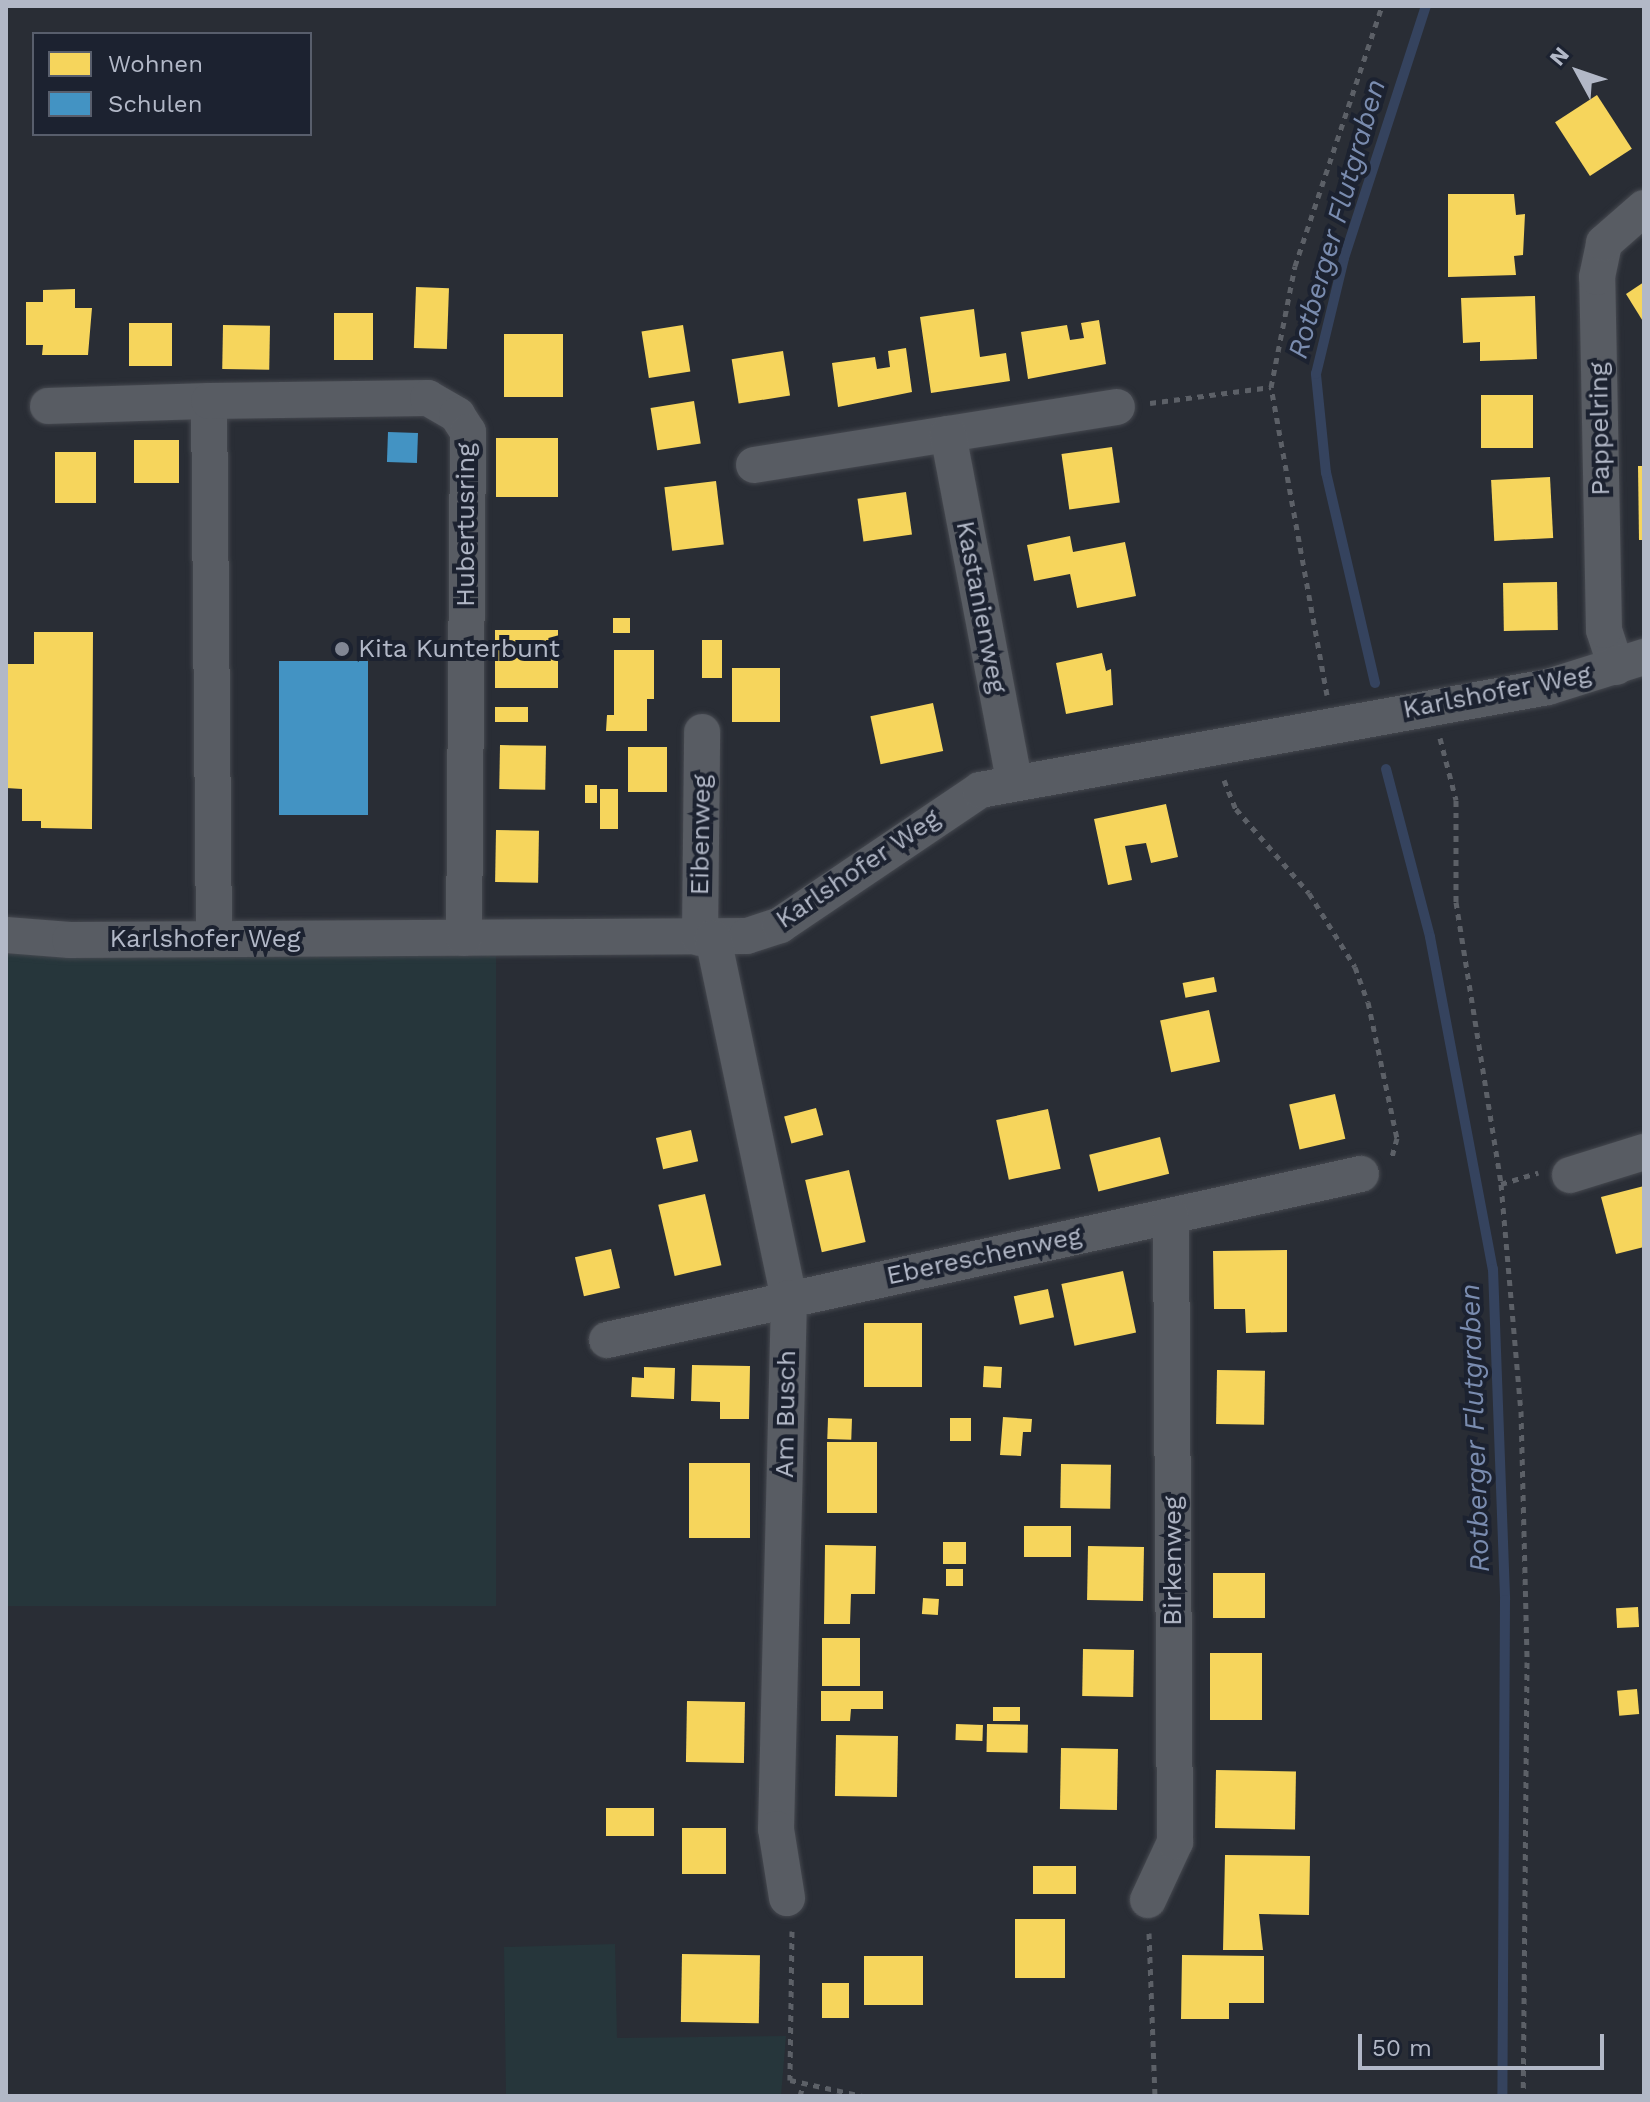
<!DOCTYPE html>
<html>
<head>
<meta charset="utf-8">
<style>
	body { margin:0 }
	#map { position:relative; width:1650px; height:2102px; overflow:hidden; background:#292d35; font-family:"Work Sans",sans-serif }
	div>[style] { position:absolute }
	[style*='--x'] { left:calc(var(--x)*1px); top:calc(var(--y)*1px); width:calc(var(--w)*1px); rotate:calc(var(--a)*1deg) }
	.green>* { inset:0; background:#26363b; transform-origin:0 0 }
	.homes>* { inset:0; background:#f6d55c; transform-origin:0 0 }
	.schools>* { inset:0; background:#4393c3; transform-origin:0 0 }
	.stream>* { height:10px; margin:-5px; padding:0 5px; transform-origin:5px; border-radius:5px; background:#35435e }
	.path>* { height:5px; margin-top:-2.5px; transform-origin:0; background:repeating-linear-gradient(90deg,#5c6067 0 6px,transparent 0 12px) }
	.roads { filter:drop-shadow(0 0 2px #45484f) drop-shadow(0 0 2px #45484f) }
	.street>* { height:36px; margin:-18px; padding:0 18px; transform-origin:18px; border-radius:18px; background:#585c63 }
	.dots>* { width:22px; height:22px; translate:-50% -50%; box-sizing:border-box; border:4px solid #1c2230; border-radius:50% }
	span { translate:-50% -50%; white-space:nowrap; text-align:center; line-height:1.15; -webkit-text-stroke:8px #1c2230; paint-order:stroke }
	.street-label { font-size:26px; color:#b2b8c7 }
	.poi-label { font-size:26px; color:#b2b8c7 }
	.left { translate:0 -50%; text-align:left }
	.water-label { font-size:28px; color:#7a8caf; font-style:italic }
	.frame { position:absolute; inset:0; border:8px solid #b2b8c7; pointer-events:none }
	.legend { position:absolute; left:32px; top:32px; width:280px; height:104px; box-sizing:border-box; background:#1c2230; border:2px solid #585e6c; margin:0; padding:10px 14px; list-style:none; font-size:24px; color:#b2b8c7 }
	.legend li { display:flex; align-items:center; gap:16px; height:40px }
	.legend b { width:40px; border:2px solid #585e6c }
	.north { position:absolute; left:1538px; top:32px; width:80px; height:80px; -webkit-text-stroke:6px #1c2230; paint-order:stroke; rotate:310deg; font-size:22px; font-weight:700; line-height:32px; text-align:center; color:#b2b8c7 }
	.north::after { content:''; display:block; margin:auto; width:28px; height:36px; background:#b2b8c7; clip-path:polygon(50% 0,100% 100%,50% 72%,0 100%) }
	.scale { position:absolute; left:1358px; top:2034px; width:246px; height:36px; box-sizing:border-box; border:4px solid #b2b8c7; border-top:0; padding-left:10px; font-size:24px; line-height:28px; white-space:nowrap; color:#b2b8c7; -webkit-text-stroke:6px #1c2230; paint-order:stroke }
</style>
</head>
<body>
<div id="map">
	<div class="green">
		<div style="left:496px;top:954px;width:652px;height:490px;rotate:90deg"></div>
		<div style="clip-path:polygon(615px 1944px,617px 2038px,786px 2036px,781px 2096px,506px 2096px,504px 1947px)"></div>
	</div>
	<div class="homes">
		<div style="left:1597px;top:95px;width:64px;height:50px;rotate:57deg"></div>
		<div style="clip-path:polygon(1448px 194px,1514px 194px,1516px 215px,1525px 214px,1523px 255px,1514px 256px,1516px 275px,1448px 277px)"></div>
		<div style="clip-path:polygon(1644px 282px,1644px 323px,1626px 294px)"></div>
		<div style="left:416px;top:287px;width:33px;height:61px;rotate:2deg"></div>
		<div style="clip-path:polygon(75px 289px,75px 308px,92px 308px,88px 355px,42px 355px,43px 345px,26px 345px,26px 302px,43px 302px,43px 290px)"></div>
		<div style="clip-path:polygon(1535px 296px,1537px 359px,1480px 361px,1480px 342px,1463px 343px,1461px 298px)"></div>
		<div style="clip-path:polygon(974px 309px,980px 357px,1006px 353px,1010px 381px,931px 393px,920px 317px)"></div>
		<div style="left:334px;top:313px;width:39px;height:47px"></div>
		<div style="clip-path:polygon(1099px 320px,1106px 364px,1028px 379px,1021px 332px,1067px 325px,1070px 340px,1084px 338px,1081px 323px)"></div>
		<div style="left:172px;top:323px;width:43px;height:43px;rotate:90deg"></div>
		<div style="left:223px;top:325px;width:47px;height:44px;rotate:1deg"></div>
		<div style="left:683px;top:325px;width:47px;height:42px;rotate:81deg"></div>
		<div style="left:504px;top:334px;width:59px;height:63px"></div>
		<div style="clip-path:polygon(906px 348px,912px 392px,838px 407px,832px 363px,875px 357px,877px 369px,890px 367px,888px 351px)"></div>
		<div style="left:783px;top:351px;width:45px;height:52px;rotate:81deg"></div>
		<div style="left:1533px;top:395px;width:53px;height:52px;rotate:90deg"></div>
		<div style="left:694px;top:401px;width:43px;height:44px;rotate:81deg"></div>
		<div style="left:558px;top:438px;width:59px;height:62px;rotate:90deg"></div>
		<div style="left:134px;top:440px;width:45px;height:43px"></div>
		<div style="left:1112px;top:447px;width:56px;height:51px;rotate:82deg"></div>
		<div style="left:55px;top:452px;width:41px;height:51px"></div>
		<div style="clip-path:polygon(1638px 466px,1644px 466px,1644px 540px,1639px 540px)"></div>
		<div style="left:1550px;top:477px;width:61px;height:59px;rotate:87deg"></div>
		<div style="left:716px;top:481px;width:64px;height:52px;rotate:83deg"></div>
		<div style="left:906px;top:492px;width:43px;height:49px;rotate:82deg"></div>
		<div style="clip-path:polygon(1070px 536px,1073px 552px,1125px 542px,1136px 596px,1077px 608px,1070px 574px,1034px 581px,1027px 545px)"></div>
		<div style="left:1557px;top:582px;width:48px;height:54px;rotate:89deg"></div>
		<div style="left:613px;top:618px;width:17px;height:15px"></div>
		<div style="left:495px;top:630px;width:63px;height:58px"></div>
		<div style="clip-path:polygon(34px 632px,93px 632px,92px 829px,41px 828px,41px 821px,22px 821px,22px 789px,6px 788px,6px 664px,34px 664px)"></div>
		<div style="left:702px;top:640px;width:20px;height:38px"></div>
		<div style="clip-path:polygon(614px 650px,654px 650px,654px 699px,647px 699px,647px 731px,606px 731px,607px 715px,614px 715px)"></div>
		<div style="clip-path:polygon(1102px 653px,1106px 671px,1111px 669px,1113px 705px,1066px 714px,1056px 663px)"></div>
		<div style="left:732px;top:668px;width:48px;height:54px"></div>
		<div style="left:933px;top:703px;width:49px;height:64px;rotate:78deg"></div>
		<div style="left:495px;top:707px;width:33px;height:15px"></div>
		<div style="left:500px;top:745px;width:46px;height:44px;rotate:1deg"></div>
		<div style="left:628px;top:747px;width:39px;height:45px"></div>
		<div style="left:585px;top:785px;width:12px;height:18px"></div>
		<div style="left:600px;top:789px;width:18px;height:40px"></div>
		<div style="clip-path:polygon(1166px 804px,1178px 857px,1151px 863px,1146px 843px,1125px 846px,1132px 880px,1108px 885px,1094px 819px)"></div>
		<div style="left:496px;top:830px;width:43px;height:52px;rotate:1deg"></div>
		<div style="left:1214px;top:977px;width:15px;height:32px;rotate:79deg"></div>
		<div style="left:1209px;top:1010px;width:53px;height:50px;rotate:78deg"></div>
		<div style="left:1335px;top:1094px;width:46px;height:47px;rotate:77deg"></div>
		<div style="left:816px;top:1108px;width:28px;height:33px;rotate:75deg"></div>
		<div style="left:1048px;top:1109px;width:61px;height:53px;rotate:78deg"></div>
		<div style="left:691px;top:1130px;width:32px;height:36px;rotate:77deg"></div>
		<div style="left:1160px;top:1137px;width:38px;height:73px;rotate:76deg"></div>
		<div style="left:849px;top:1170px;width:74px;height:45px;rotate:77deg"></div>
		<div style="clip-path:polygon(1644px 1186px,1644px 1247px,1616px 1254px,1601px 1197px)"></div>
		<div style="left:705px;top:1194px;width:73px;height:48px;rotate:77deg"></div>
		<div style="left:611px;top:1249px;width:40px;height:37px;rotate:77deg"></div>
		<div style="clip-path:polygon(1287px 1250px,1287px 1332px,1246px 1333px,1245px 1309px,1214px 1309px,1213px 1251px)"></div>
		<div style="left:1123px;top:1271px;width:63px;height:63px;rotate:78deg"></div>
		<div style="left:1048px;top:1289px;width:29px;height:35px;rotate:78deg"></div>
		<div style="left:864px;top:1323px;width:58px;height:64px"></div>
		<div style="clip-path:polygon(692px 1365px,750px 1366px,749px 1419px,720px 1419px,720px 1402px,691px 1401px)"></div>
		<div style="left:984px;top:1366px;width:18px;height:21px;rotate:3deg"></div>
		<div style="clip-path:polygon(644px 1367px,675px 1368px,674px 1399px,631px 1397px,632px 1377px,644px 1378px)"></div>
		<div style="left:1217px;top:1370px;width:48px;height:54px;rotate:1deg"></div>
		<div style="clip-path:polygon(1003px 1417px,1032px 1419px,1031px 1432px,1023px 1432px,1021px 1456px,1000px 1455px)"></div>
		<div style="left:828px;top:1418px;width:24px;height:21px;rotate:2deg"></div>
		<div style="left:950px;top:1418px;width:21px;height:23px"></div>
		<div style="left:827px;top:1442px;width:50px;height:71px"></div>
		<div style="left:689px;top:1463px;width:61px;height:75px"></div>
		<div style="left:1061px;top:1464px;width:50px;height:44px;rotate:1deg"></div>
		<div style="left:1024px;top:1526px;width:47px;height:31px"></div>
		<div style="left:943px;top:1542px;width:23px;height:22px"></div>
		<div style="clip-path:polygon(825px 1545px,876px 1546px,875px 1594px,851px 1594px,850px 1624px,824px 1624px)"></div>
		<div style="left:1088px;top:1546px;width:56px;height:54px;rotate:1deg"></div>
		<div style="left:946px;top:1569px;width:17px;height:17px"></div>
		<div style="left:1213px;top:1573px;width:52px;height:45px"></div>
		<div style="left:923px;top:1598px;width:16px;height:16px;rotate:4deg"></div>
		<div style="left:1638px;top:1607px;width:20px;height:22px;rotate:87deg"></div>
		<div style="left:822px;top:1638px;width:38px;height:48px"></div>
		<div style="left:1083px;top:1649px;width:51px;height:47px;rotate:1deg"></div>
		<div style="left:1210px;top:1653px;width:52px;height:67px"></div>
		<div style="left:1637px;top:1689px;width:25px;height:20px;rotate:85deg"></div>
		<div style="clip-path:polygon(821px 1691px,883px 1691px,883px 1709px,851px 1709px,850px 1721px,821px 1721px)"></div>
		<div style="left:687px;top:1701px;width:58px;height:61px;rotate:1deg"></div>
		<div style="left:993px;top:1707px;width:27px;height:14px"></div>
		<div style="left:956px;top:1724px;width:27px;height:16px;rotate:2deg"></div>
		<div style="left:987px;top:1724px;width:41px;height:28px;rotate:1deg"></div>
		<div style="left:836px;top:1735px;width:62px;height:61px;rotate:1deg"></div>
		<div style="left:1061px;top:1748px;width:57px;height:61px;rotate:1deg"></div>
		<div style="left:1216px;top:1770px;width:80px;height:58px;rotate:1deg"></div>
		<div style="left:606px;top:1808px;width:48px;height:28px"></div>
		<div style="left:682px;top:1828px;width:44px;height:46px"></div>
		<div style="clip-path:polygon(1225px 1855px,1310px 1856px,1309px 1915px,1259px 1914px,1263px 1950px,1223px 1950px)"></div>
		<div style="left:1033px;top:1866px;width:43px;height:28px"></div>
		<div style="left:1015px;top:1919px;width:50px;height:59px"></div>
		<div style="left:682px;top:1954px;width:78px;height:68px;rotate:1deg"></div>
		<div style="clip-path:polygon(1182px 1955px,1264px 1956px,1264px 2003px,1229px 2003px,1229px 2019px,1181px 2019px)"></div>
		<div style="left:864px;top:1956px;width:59px;height:49px"></div>
		<div style="left:822px;top:1983px;width:27px;height:35px"></div>
	</div>
	<div class="schools">
		<div style="left:388px;top:432px;width:30px;height:30px;rotate:2deg"></div>
		<div style="left:279px;top:661px;width:89px;height:154px"></div>
	</div>
	<div class="stream">
		<div style="--x:1375;--y:683;--w:216;--a:-103.1"></div>
		<div style="--x:1326;--y:473;--w:100;--a:-95.8"></div>
		<div style="--x:1316;--y:374;--w:119;--a:-76.4"></div>
		<div style="--x:1344;--y:258;--w:265;--a:-72"></div>
		<div style="--x:1386;--y:769;--w:174;--a:75.3"></div>
		<div style="--x:1430;--y:937;--w:338;--a:79.3"></div>
		<div style="--x:1493;--y:1269;--w:331;--a:87.9"></div>
		<div style="--x:1505;--y:1600;--w:496;--a:90.3"></div>
	</div>
	<div class="path">
		<div style="--x:1150;--y:403;--w:122;--a:-7.5"></div>
		<div style="--x:1327;--y:695;--w:313;--a:-100.3"></div>
		<div style="--x:1271;--y:387;--w:123;--a:-78.8"></div>
		<div style="--x:1295;--y:266;--w:274;--a:-71.5"></div>
		<div style="--x:1440;--y:738;--w:64;--a:75.5"></div>
		<div style="--x:1456;--y:800;--w:102;--a:90"></div>
		<div style="--x:1456;--y:902;--w:286;--a:80.9"></div>
		<div style="--x:1501;--y:1184;--w:39;--a:-17"></div>
		<div style="--x:1224;--y:780;--w:31;--a:68"></div>
		<div style="--x:1236;--y:809;--w:111;--a:49"></div>
		<div style="--x:1309;--y:893;--w:87;--a:58.1"></div>
		<div style="--x:1355;--y:967;--w:37;--a:70"></div>
		<div style="--x:1368;--y:1002;--w:139;--a:78"></div>
		<div style="--x:1397;--y:1138;--w:20;--a:105"></div>
		<div style="--x:1501;--y:1184;--w:228;--a:85"></div>
		<div style="--x:1521;--y:1411;--w:251;--a:88.6"></div>
		<div style="--x:1527;--y:1662;--w:434;--a:90.5"></div>
		<div style="--x:792;--y:1931;--w:149;--a:90.8"></div>
		<div style="--x:790;--y:2080;--w:75;--a:12.4"></div>
		<div style="--x:1149;--y:1933;--w:163;--a:87.9"></div>
		<div style="--x:800;--y:2096;--w:11;--a:-75"></div>
	</div>
	<div class="roads">
		<div class="street">
			<div style="--x:48;--y:406;--w:161;--a:-1.8"></div>
			<div style="--x:948;--y:434;--w:171;--a:-9.1"></div>
			<div style="--x:754;--y:465;--w:196;--a:-9.1"></div>
			<div style="--x:948;--y:434;--w:353;--a:79.2"></div>
			<div style="--x:1616;--y:667;--w:39;--a:-108"></div>
			<div style="--x:1604;--y:630;--w:353;--a:-91.1"></div>
			<div style="--x:1597;--y:277;--w:35;--a:-78"></div>
			<div style="--x:1604;--y:243;--w:53;--a:-41.2"></div>
			<div style="--x:6;--y:935;--w:64;--a:4.5"></div>
			<div style="--x:70;--y:940;--w:677;--a:-0.34"></div>
			<div style="--x:747;--y:936;--w:35;--a:-18"></div>
			<div style="--x:780;--y:925;--w:241;--a:-34"></div>
			<div style="--x:980;--y:790;--w:577;--a:-10.28"></div>
			<div style="--x:1548;--y:687;--w:101;--a:-17.4"></div>
			<div style="--x:214;--y:938;--w:537;--a:-90.53"></div>
			<div style="--x:209;--y:401;--w:219;--a:-0.8"></div>
			<div style="--x:428;--y:398;--w:34;--a:30"></div>
			<div style="--x:457;--y:415;--w:20;--a:57"></div>
			<div style="--x:468;--y:432;--w:506;--a:90.45"></div>
			<div style="--x:700;--y:938;--w:206;--a:-89.4"></div>
			<div style="--x:713;--y:938;--w:368;--a:78.1"></div>
			<div style="--x:789;--y:1298;--w:531;--a:91.4"></div>
			<div style="--x:776;--y:1829;--w:70;--a:80.9"></div>
			<div style="--x:1570;--y:1175;--w:77;--a:-17.3"></div>
			<div style="--x:607;--y:1340;--w:772;--a:-12.42"></div>
			<div style="--x:1148;--y:1900;--w:64;--a:-65"></div>
			<div style="--x:1175;--y:1842;--w:626;--a:-90.37"></div>
		</div>
	</div>
	<div class="dots">
		<div style="left:342px;top:649px;background:#828794"></div>
	</div>
	<div class="street-label">
		<span style="left:1600px;top:429px;rotate:-91deg">Pappelring</span>
		<span style="left:466px;top:525px;rotate:-90deg">Hubertusring</span>
		<span style="left:981px;top:607px;rotate:79deg">Kastanienweg</span>
		<span style="left:1497px;top:692px;rotate:-11deg">Karlshofer Weg</span>
		<span style="left:701px;top:835px;rotate:-89deg">Eibenweg</span>
		<span style="left:858px;top:869px;rotate:-34deg">Karlshofer Weg</span>
		<span style="left:205px;top:939px">Karlshofer Weg</span>
		<span style="left:984px;top:1256px;rotate:-12deg">Ebereschenweg</span>
		<span style="left:786px;top:1414px;rotate:-89deg">Am Busch</span>
		<span style="left:1173px;top:1561px;rotate:-90deg">Birkenweg</span>
	</div>
	<div class="poi-label">
		<span class="left" style="left:358px;top:649px">Kita Kunterbunt</span>
	</div>
	<div class="water-label">
		<span style="left:1337px;top:219px;rotate:-74deg">Rotberger Flutgraben</span>
		<span style="left:1475px;top:1428px;rotate:-92deg">Rotberger Flutgraben</span>
	</div>
	<div class="frame"></div>
	<ul class="legend">
	<li><b style="height:22px;background:#f6d55c"></b>Wohnen</li>
	<li><b style="height:22px;background:#4393c3"></b>Schulen</li>
	</ul>
	<div class="north">N</div>
	<div class="scale">50 m</div>
</div>
</body>
</html>
